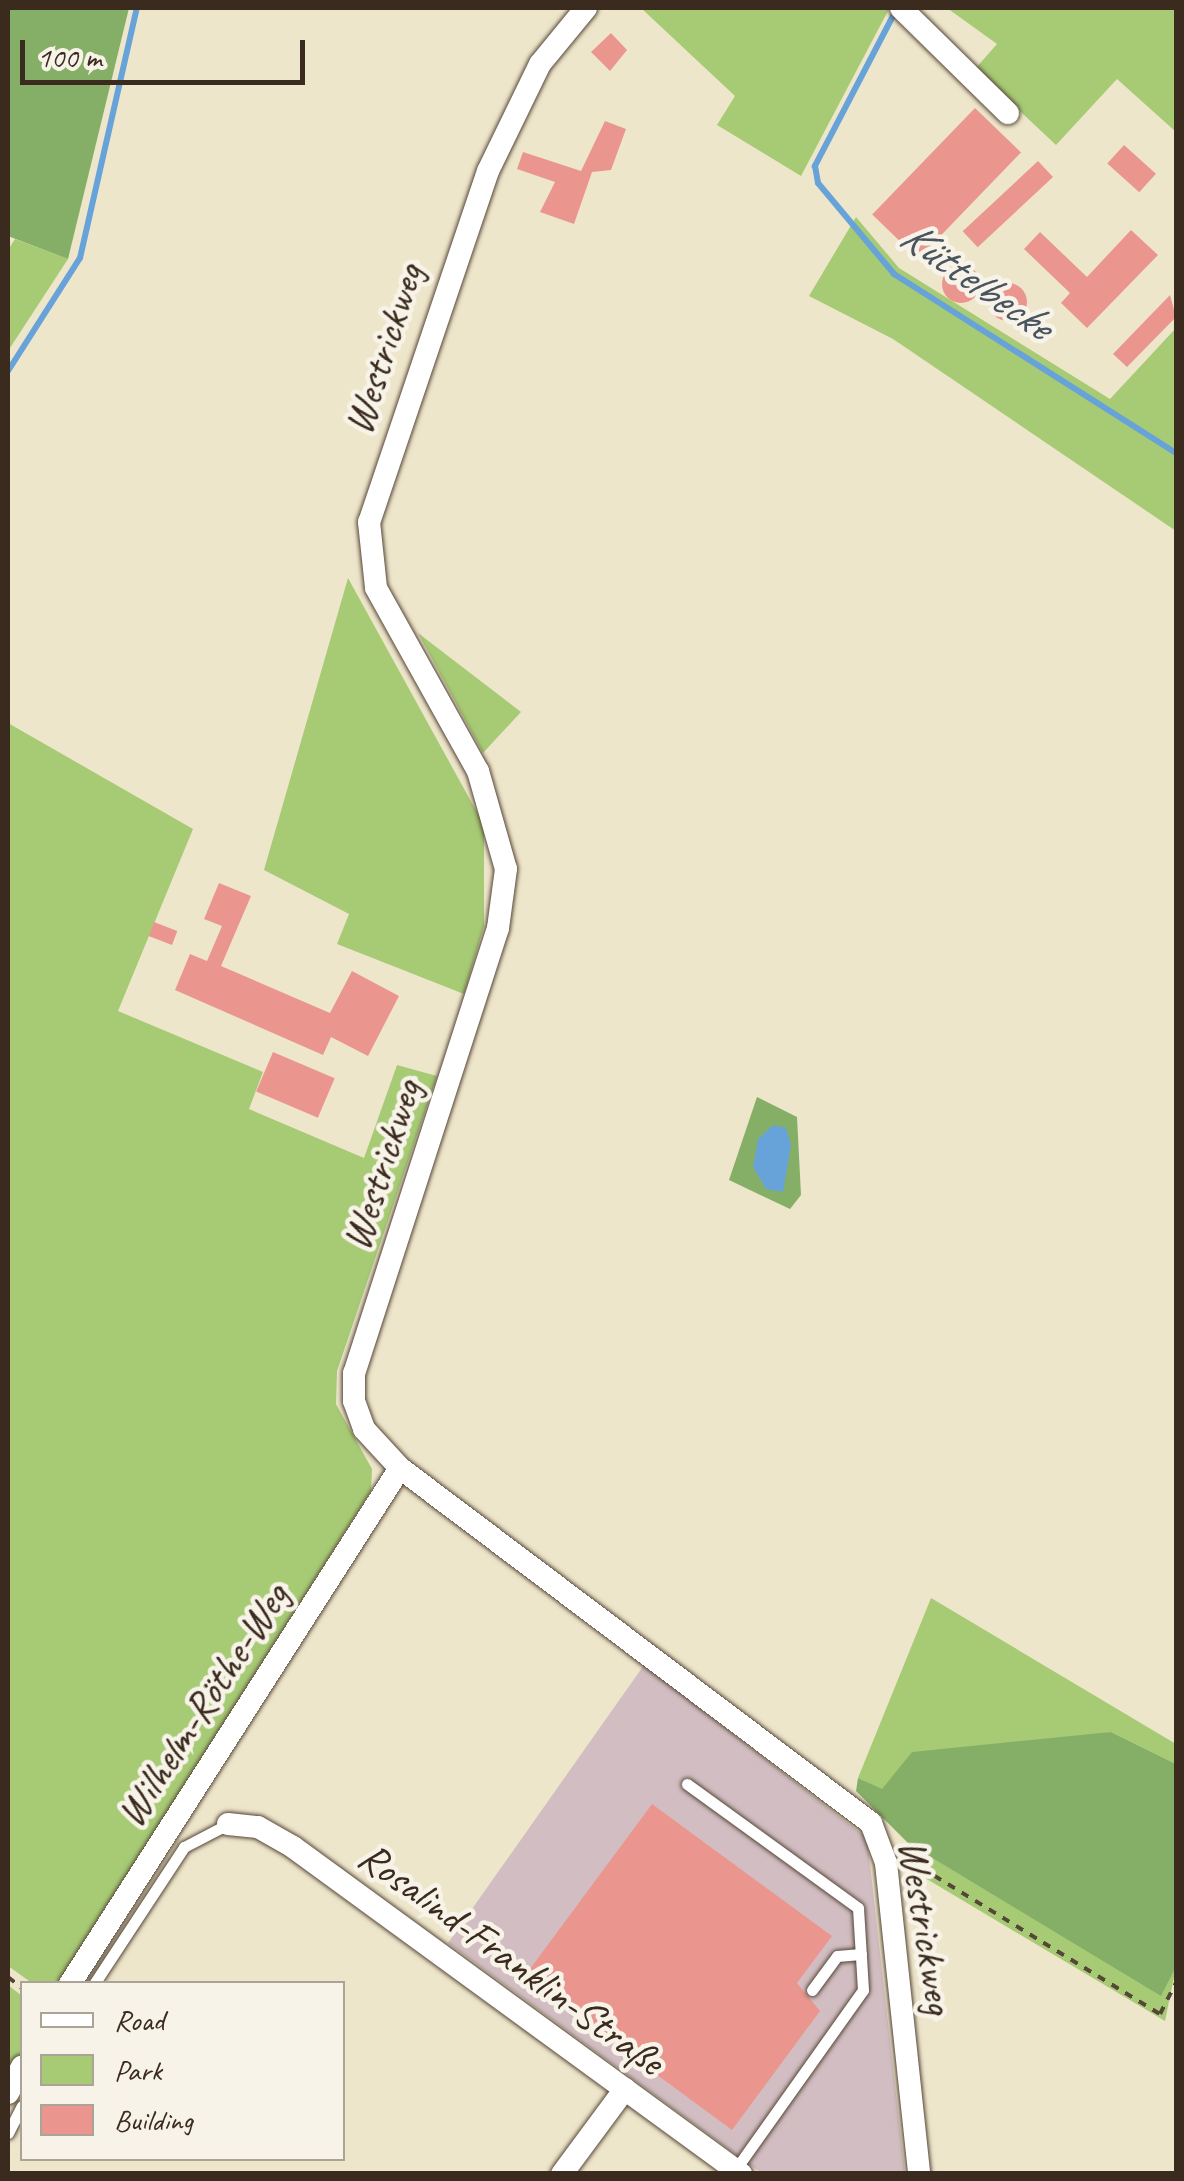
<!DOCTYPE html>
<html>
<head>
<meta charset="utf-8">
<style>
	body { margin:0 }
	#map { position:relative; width:1184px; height:2181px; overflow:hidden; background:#eee6cb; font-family:Caveat,sans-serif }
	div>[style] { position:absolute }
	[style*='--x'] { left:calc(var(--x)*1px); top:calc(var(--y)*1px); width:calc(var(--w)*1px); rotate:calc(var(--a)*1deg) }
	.industrial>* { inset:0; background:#d2bec2 }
	.green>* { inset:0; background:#a7cb75 }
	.forest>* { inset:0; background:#85af66 }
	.water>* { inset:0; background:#67a3d8 }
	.stream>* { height:6px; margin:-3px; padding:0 3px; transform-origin:3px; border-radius:3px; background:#67a3d8 }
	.building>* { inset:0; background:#ea968e; transform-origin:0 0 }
	.round { border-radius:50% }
	.path>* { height:4px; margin-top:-2px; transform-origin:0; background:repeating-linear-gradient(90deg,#564638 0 8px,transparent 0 16px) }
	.roads { filter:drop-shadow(0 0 2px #564638) drop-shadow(0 0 2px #564638) }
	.service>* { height:11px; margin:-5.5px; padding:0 5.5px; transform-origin:5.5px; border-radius:5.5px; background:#fff }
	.minor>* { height:22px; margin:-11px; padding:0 11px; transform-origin:11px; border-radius:11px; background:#fff }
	span { translate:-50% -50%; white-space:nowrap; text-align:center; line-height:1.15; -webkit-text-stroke:9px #f7f3e8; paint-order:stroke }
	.street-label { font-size:42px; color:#3b2a1e }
	.water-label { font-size:45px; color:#4a545f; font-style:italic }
	.frame { position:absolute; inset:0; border:10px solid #3b2a1e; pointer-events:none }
	.legend { position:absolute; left:20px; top:1981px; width:325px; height:180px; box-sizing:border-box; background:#f7f3e8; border:2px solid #aca397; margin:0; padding:12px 18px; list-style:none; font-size:30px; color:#3b2a1e }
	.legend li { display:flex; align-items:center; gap:20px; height:50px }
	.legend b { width:50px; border:2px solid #aca397 }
	.scale { position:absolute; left:20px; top:40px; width:285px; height:45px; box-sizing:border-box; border:5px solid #3b2a1e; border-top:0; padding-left:12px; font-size:30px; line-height:35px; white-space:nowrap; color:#3b2a1e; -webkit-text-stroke:8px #f7f3e8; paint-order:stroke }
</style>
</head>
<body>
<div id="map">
	<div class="industrial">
		<div style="clip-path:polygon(644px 1665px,867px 1838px,905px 2173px,761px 2173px,448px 1943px)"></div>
	</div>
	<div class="green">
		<div style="clip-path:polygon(641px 8px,888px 8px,889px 9px,801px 176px,717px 125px,735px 96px)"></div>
		<div style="clip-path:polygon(947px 8px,1176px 8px,1176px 132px,1117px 79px,1056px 145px,975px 69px,997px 44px)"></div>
		<div style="clip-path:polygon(856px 217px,899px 268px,1110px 399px,1176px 328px,1176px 531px,893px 339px,809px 296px)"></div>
		<div style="clip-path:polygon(15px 239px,68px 259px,8px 351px,8px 250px)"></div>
		<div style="clip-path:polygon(348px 578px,484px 825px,484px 926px,464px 994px,337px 944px,349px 914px,264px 870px)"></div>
		<div style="clip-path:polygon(418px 633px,521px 712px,483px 753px)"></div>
		<div style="clip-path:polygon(8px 723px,193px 829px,118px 1011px,263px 1072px,249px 1109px,364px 1158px,397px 1065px,437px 1076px,337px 1371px,336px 1404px,372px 1469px,371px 1491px,59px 1983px,32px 1983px,8px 1966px)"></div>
		<div style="clip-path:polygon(931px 1598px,1176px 1744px,1176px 1764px,1111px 1732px,882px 1790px,858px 1778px)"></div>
		<div style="clip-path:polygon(909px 1844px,1161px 1995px,1176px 1967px,1165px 2021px,910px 1869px)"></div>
		<div style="clip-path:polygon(8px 1985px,22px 1996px,22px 2051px,8px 2078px)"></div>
	</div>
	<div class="forest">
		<div style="clip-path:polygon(8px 8px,129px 8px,68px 259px,8px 236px)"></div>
		<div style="clip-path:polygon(757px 1097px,797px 1117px,801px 1195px,790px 1209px,729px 1180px)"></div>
		<div style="clip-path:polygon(1111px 1732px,1176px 1764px,1176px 1967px,1161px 1996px,909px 1844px,856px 1791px,858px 1778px,882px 1789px,912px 1752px)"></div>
	</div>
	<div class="water">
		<div style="clip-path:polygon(773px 1125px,786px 1128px,791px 1145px,783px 1192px,766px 1189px,753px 1167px,758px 1139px)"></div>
	</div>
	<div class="stream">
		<div style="--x:895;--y:12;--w:174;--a:117.5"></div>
		<div style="--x:815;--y:166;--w:17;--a:80"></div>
		<div style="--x:818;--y:183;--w:119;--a:50.1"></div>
		<div style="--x:894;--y:274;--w:334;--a:32.4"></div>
		<div style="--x:8;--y:371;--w:134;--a:-57.5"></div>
		<div style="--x:80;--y:258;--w:256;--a:-77.2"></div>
	</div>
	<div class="building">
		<div style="clip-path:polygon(611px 33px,627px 50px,610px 71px,591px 52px)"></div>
		<div style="left:975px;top:108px;width:64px;height:148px;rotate:44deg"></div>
		<div style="clip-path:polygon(605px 121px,626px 129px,611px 170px,592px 172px,574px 224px,540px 212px,555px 182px,517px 169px,523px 152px,581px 171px)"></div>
		<div style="left:1124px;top:145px;width:43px;height:25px;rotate:42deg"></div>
		<div style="left:1038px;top:161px;width:22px;height:103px;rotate:47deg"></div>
		<div style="clip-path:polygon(1131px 230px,1158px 255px,1087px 328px,1061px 303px,1070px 293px,1024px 249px,1040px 232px,1087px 277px)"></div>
		<div class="round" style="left:942px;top:265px;width:38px;height:38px"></div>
		<div class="round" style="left:989px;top:283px;width:38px;height:38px"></div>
		<div style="clip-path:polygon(1170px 295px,1176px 317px,1127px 367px,1113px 354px)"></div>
		<div style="clip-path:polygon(219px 883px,251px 896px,221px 966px,330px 1013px,352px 971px,399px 996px,368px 1056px,331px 1037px,323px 1055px,175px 990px,190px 954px,207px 961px,222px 926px,204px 919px)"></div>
		<div style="left:154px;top:922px;width:25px;height:15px;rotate:21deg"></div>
		<div style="left:273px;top:1052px;width:67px;height:43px;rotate:23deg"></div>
		<div style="clip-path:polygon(652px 1804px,832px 1936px,797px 1983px,820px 2011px,732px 2130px,524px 1977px)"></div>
	</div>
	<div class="path">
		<div style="--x:907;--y:1859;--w:297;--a:31.5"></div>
		<div style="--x:1160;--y:2014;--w:35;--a:-63"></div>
		<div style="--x:8;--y:1977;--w:18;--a:38"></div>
	</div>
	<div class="roads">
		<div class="service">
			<div style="--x:687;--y:1784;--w:211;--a:35.9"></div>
			<div style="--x:858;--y:1908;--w:82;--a:86.5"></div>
			<div style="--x:863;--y:1990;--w:221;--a:125.4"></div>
			<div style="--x:94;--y:1984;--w:164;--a:-56.7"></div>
			<div style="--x:184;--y:1847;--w:50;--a:-27.6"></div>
			<div style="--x:812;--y:1990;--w:42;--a:-53.7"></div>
			<div style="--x:837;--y:1956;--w:24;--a:-5"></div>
			<div style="--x:8;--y:2133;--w:30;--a:-63"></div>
		</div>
		<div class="minor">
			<div style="--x:586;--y:8;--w:72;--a:129.4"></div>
			<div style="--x:540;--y:64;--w:119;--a:115.9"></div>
			<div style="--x:488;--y:171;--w:371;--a:108.7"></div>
			<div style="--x:369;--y:522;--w:66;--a:83.9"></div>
			<div style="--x:376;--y:588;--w:210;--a:60.9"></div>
			<div style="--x:478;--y:771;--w:102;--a:74.1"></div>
			<div style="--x:506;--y:869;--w:60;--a:97.7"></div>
			<div style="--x:498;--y:928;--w:468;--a:107.9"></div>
			<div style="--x:354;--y:1373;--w:28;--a:90"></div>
			<div style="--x:354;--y:1401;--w:30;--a:70"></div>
			<div style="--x:364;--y:1429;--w:53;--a:47.3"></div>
			<div style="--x:400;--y:1468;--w:590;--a:37.01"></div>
			<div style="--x:871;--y:1823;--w:43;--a:69.4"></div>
			<div style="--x:886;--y:1863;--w:313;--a:83.9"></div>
			<div style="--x:901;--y:8;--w:150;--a:44.5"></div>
			<div style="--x:228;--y:1824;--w:30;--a:6"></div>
			<div style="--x:258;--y:1827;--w:40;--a:29.7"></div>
			<div style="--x:293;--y:1847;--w:555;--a:36.13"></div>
			<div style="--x:70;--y:1984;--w:612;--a:-57.4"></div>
			<div style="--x:8;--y:2093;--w:30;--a:-62"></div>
			<div style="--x:562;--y:2174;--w:106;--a:-53.5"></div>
		</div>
	</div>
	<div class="street-label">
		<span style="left:384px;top:349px;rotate:-72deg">Westrickweg</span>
		<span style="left:382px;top:1165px;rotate:-72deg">Westrickweg</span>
		<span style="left:203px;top:1705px;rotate:-57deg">Wilhelm-Röthe-Weg</span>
		<span style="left:926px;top:1927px;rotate:81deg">Westrickweg</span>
		<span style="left:511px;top:1959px;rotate:36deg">Rosalind-Franklin-Straße</span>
	</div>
	<div class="water-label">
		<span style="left:976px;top:280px;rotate:35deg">Küttelbecke</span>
	</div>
	<div class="frame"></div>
	<ul class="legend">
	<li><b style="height:12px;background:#fff"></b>Road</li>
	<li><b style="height:28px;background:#a7cb75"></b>Park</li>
	<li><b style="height:28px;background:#ea968e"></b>Building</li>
	</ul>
	<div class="scale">100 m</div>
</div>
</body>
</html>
